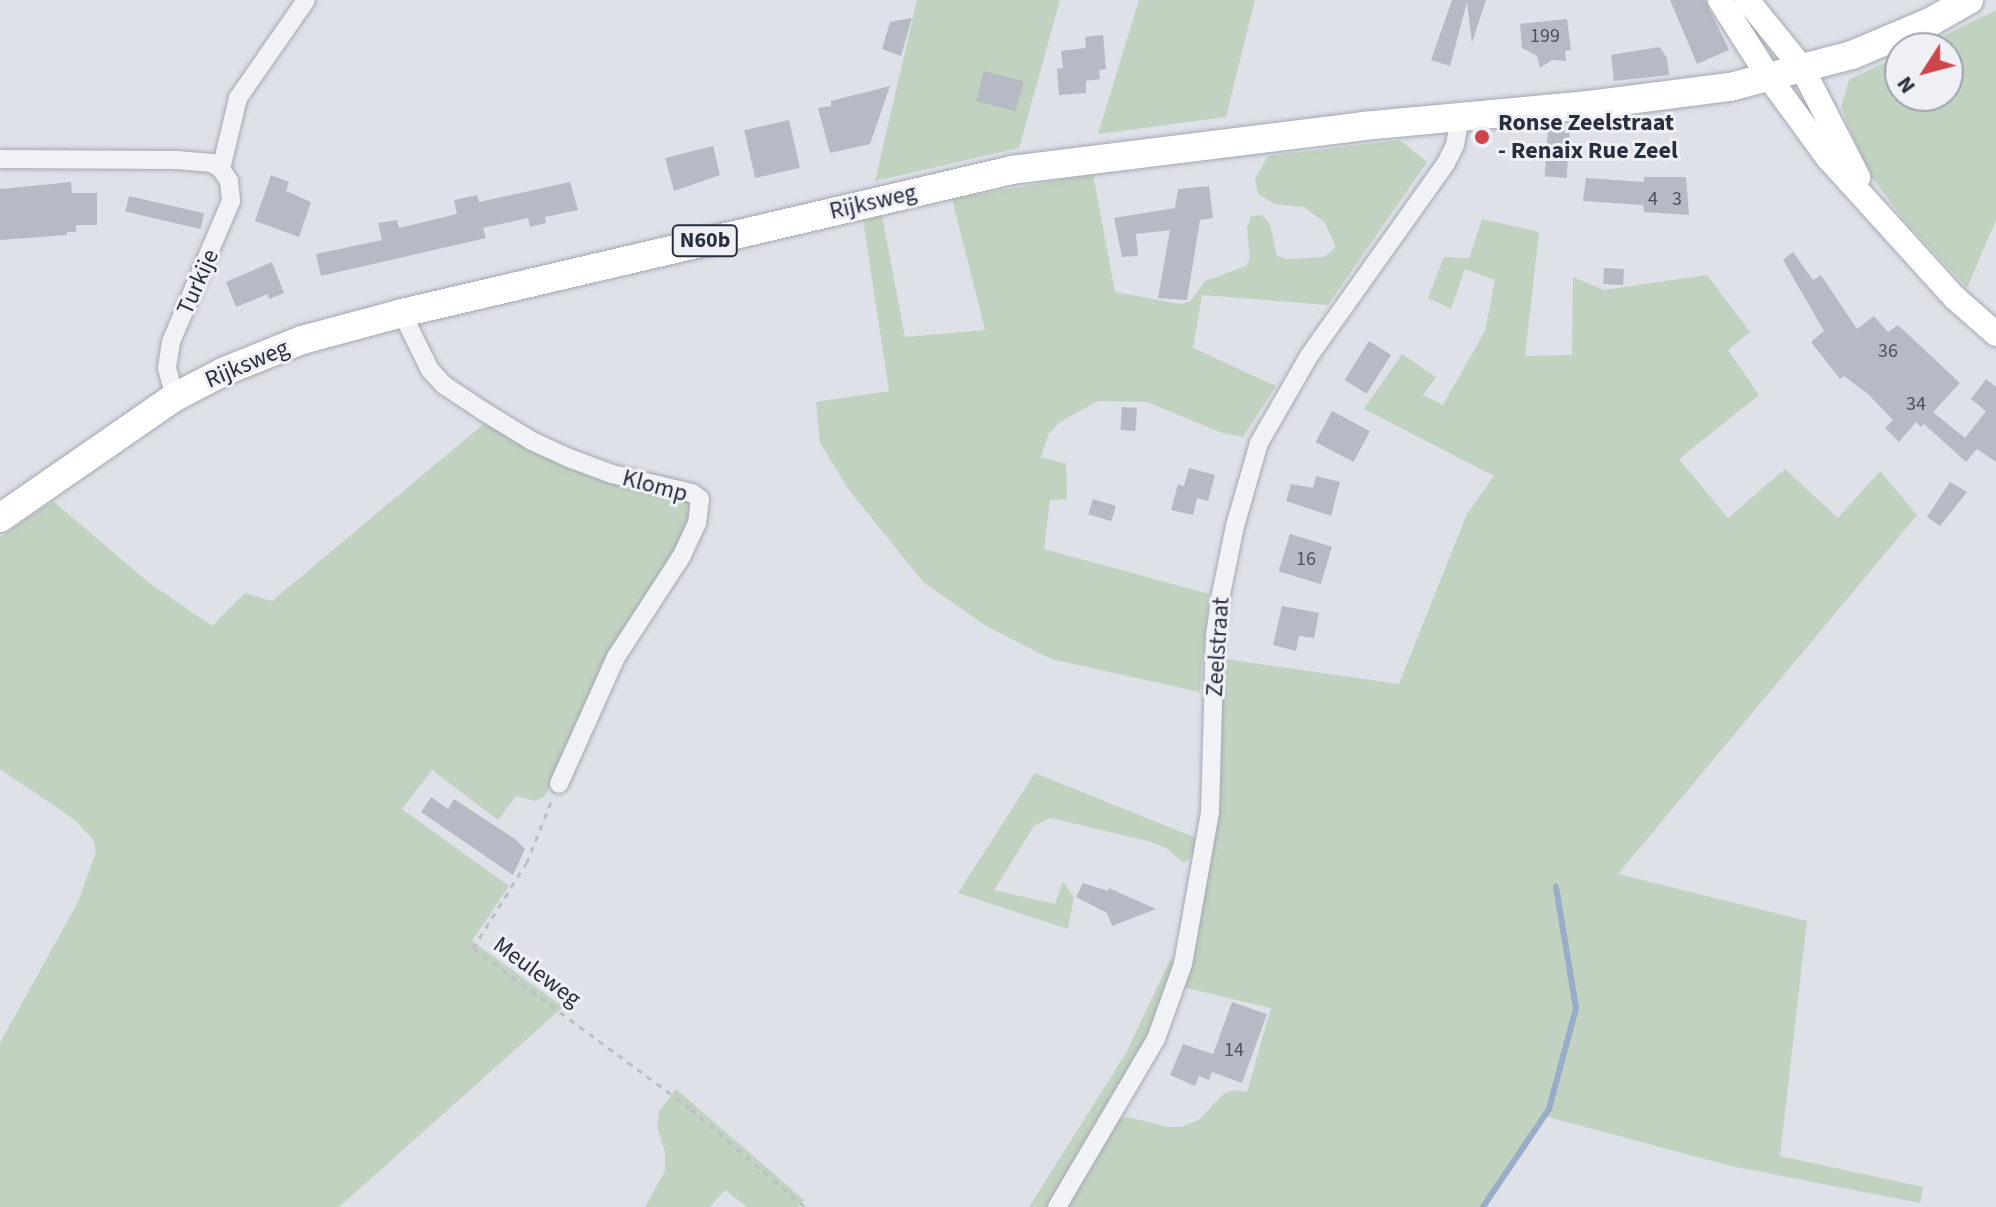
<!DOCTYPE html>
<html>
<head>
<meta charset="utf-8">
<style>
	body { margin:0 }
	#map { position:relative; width:1996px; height:1207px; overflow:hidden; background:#dee1e8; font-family:"Source Sans 3",sans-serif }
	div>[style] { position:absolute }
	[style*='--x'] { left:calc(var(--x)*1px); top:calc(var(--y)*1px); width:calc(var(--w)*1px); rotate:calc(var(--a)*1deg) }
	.green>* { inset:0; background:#c2d2c0 }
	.stream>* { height:6px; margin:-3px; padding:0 3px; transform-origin:3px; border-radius:3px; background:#99acc8 }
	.building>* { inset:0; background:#b6bac4; transform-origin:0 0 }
	.path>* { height:3px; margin-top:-1.5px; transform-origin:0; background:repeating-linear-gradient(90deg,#bdbfc6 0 6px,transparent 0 12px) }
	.roads { filter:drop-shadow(0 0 2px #a4a8b2) drop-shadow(0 0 2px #a4a8b2) }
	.street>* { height:18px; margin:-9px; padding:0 9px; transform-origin:9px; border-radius:9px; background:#f1f2f6 }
	.secondary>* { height:24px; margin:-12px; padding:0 12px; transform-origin:12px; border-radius:12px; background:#fff }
	.primary>* { height:28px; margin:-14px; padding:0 14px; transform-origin:14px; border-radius:14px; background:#fff }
	.dots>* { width:22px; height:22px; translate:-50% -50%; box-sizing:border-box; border:4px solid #eef0f5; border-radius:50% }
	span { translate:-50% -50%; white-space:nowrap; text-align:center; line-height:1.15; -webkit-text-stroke:6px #eef0f5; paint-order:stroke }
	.number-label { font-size:20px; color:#4c5160 }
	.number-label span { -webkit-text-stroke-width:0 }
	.shield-label span { padding:2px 6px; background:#eef0f5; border:2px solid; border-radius:6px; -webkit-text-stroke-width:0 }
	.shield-label { font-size:22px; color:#282e3e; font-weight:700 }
	.poi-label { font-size:24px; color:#282e3e; font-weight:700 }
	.left { translate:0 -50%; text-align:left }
	.street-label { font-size:24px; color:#282e3e }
	.north { position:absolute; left:1884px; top:32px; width:80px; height:80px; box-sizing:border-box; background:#eef0f5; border:2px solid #9fa2ac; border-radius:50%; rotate:234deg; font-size:22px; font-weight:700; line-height:32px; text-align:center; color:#282e3e }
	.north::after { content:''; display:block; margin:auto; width:28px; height:36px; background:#cd444b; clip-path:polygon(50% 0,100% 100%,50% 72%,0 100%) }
</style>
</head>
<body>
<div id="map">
	<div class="green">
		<div style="clip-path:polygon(917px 0,1060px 0,1019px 148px,875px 181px)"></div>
		<div style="clip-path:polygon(1139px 0,1255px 0,1226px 117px,1098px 134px)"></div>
		<div style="clip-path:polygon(1996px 10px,1996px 220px,1967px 288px,1904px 220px,1869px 173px,1841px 108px,1849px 79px,1900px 56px,1900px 96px,1948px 96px,1948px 48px,1919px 48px)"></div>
		<div style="clip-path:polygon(1400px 140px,1427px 162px,1328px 305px,1202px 295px,1193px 348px,1276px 386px,1243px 437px,1222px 433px,1147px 402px,1098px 401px,1060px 422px,1049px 433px,1041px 457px,1066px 464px,1067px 499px,1050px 500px,1044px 549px,1209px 594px,1200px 692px,1051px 659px,988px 627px,924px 583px,849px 490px,820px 443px,816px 402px,889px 391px,863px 220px,882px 216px,905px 337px,985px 330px,952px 199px,1093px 174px,1115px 292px,1180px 304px,1191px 301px,1205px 281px,1246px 266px,1250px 259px,1247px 229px,1251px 216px,1262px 215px,1270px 224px,1277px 256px,1287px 259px,1324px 257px,1336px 247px,1324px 222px,1304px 207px,1275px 204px,1258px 194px,1255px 179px,1268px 156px)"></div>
		<div style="clip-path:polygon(1482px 219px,1539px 232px,1525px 356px,1572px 355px,1573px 277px,1604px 290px,1707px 275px,1750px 332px,1728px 350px,1759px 395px,1679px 459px,1728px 518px,1785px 469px,1838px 518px,1880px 471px,1917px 515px,1618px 874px,1807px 921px,1780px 1156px,1923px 1187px,1920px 1203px,1731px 1166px,1544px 1116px,1480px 1207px,1062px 1207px,1119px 1119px,1128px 1117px,1168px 1127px,1181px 1127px,1199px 1120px,1222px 1095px,1234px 1090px,1247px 1092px,1271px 1008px,1182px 987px,1218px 741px,1225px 659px,1399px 684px,1467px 514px,1494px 476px,1364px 409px,1402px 354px,1436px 377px,1423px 395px,1443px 405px,1485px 331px,1495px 280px,1465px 269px,1451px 309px,1428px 298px,1444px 257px,1469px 258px)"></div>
		<div style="clip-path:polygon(486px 422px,688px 499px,693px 506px,691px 526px,544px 797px,535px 801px,516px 796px,498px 820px,432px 770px,402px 809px,509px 886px,472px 941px,563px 1007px,339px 1207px,0 1207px,0 1043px,78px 902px,96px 852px,94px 841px,75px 820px,0 769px,0 537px,53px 501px,148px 582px,212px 626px,245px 593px,272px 601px)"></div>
		<div style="clip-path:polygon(1035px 773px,1196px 838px,1192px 856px,1184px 863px,1166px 848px,1148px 841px,1050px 818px,1034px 826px,994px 890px,1055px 904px,1063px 882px,1074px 897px,1068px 929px,958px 893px)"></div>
		<div style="clip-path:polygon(1170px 960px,1175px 962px,1160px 1010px,1130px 1070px,1048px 1207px,1029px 1207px,1126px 1053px)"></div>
		<div style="clip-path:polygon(676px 1089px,804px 1200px,798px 1207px,747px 1207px,725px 1190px,710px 1207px,645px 1207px,665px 1171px,665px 1152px,657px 1127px,659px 1111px)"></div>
	</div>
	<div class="stream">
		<div style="--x:1483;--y:1207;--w:118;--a:-56"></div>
		<div style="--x:1549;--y:1109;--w:105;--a:-75"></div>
		<div style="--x:1576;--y:1008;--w:123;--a:-99.4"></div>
	</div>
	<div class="building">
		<div style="clip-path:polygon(1452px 0,1486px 0,1472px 43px,1467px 2px,1450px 66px,1431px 60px)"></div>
		<div style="clip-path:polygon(1670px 0,1705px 0,1729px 50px,1697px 64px)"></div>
		<div style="clip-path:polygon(912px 18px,901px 56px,882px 49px,890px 22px)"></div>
		<div style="clip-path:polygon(1567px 19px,1571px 50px,1565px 51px,1566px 61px,1552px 60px,1540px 68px,1537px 56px,1522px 48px,1520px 24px)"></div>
		<div style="clip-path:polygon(1103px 35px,1106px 69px,1099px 70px,1100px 79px,1086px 81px,1086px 93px,1059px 95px,1057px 69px,1063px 68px,1061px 51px,1086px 48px,1085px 37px)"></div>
		<div style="clip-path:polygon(1660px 47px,1667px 58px,1669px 75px,1614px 81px,1611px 55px)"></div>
		<div style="left:984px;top:71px;width:41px;height:31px;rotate:15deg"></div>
		<div style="clip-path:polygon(890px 86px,870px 144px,830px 153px,818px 108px,831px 106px,831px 101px)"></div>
		<div style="left:789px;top:120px;width:49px;height:46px;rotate:77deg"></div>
		<div style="left:1570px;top:129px;width:49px;height:22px;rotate:94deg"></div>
		<div style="clip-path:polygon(713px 146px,720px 175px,674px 191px,665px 158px)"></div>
		<div style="clip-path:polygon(271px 175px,289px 182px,286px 191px,311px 202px,299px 237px,255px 221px)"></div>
		<div style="clip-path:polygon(1644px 177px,1686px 177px,1689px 215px,1644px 212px,1643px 205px,1583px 201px,1586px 178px,1644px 182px)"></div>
		<div style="clip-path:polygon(71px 182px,72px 193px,97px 193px,97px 225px,76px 225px,76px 232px,67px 232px,67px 235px,0 240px,0 189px)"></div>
		<div style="clip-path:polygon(570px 182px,578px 210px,545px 217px,546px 223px,530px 227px,528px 218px,483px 228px,486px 238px,321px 276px,316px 254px,382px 240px,378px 223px,397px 220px,399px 228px,457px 214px,454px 200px,477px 195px,479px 202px)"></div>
		<div style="clip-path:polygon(1209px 186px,1213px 218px,1200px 220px,1187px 300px,1158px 298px,1170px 230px,1136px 234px,1138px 256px,1122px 257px,1114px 218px,1175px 208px,1178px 189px)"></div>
		<div style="left:129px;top:196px;width:77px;height:16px;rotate:13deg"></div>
		<div style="clip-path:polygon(1793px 252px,1813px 280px,1821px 275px,1857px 329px,1874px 316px,1888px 332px,1898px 325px,1960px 383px,1933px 412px,1965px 438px,1986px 411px,1971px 399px,1986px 379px,1996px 387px,1996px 462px,1977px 449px,1966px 462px,1924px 424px,1921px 427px,1916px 422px,1899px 442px,1885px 428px,1893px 420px,1868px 394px,1844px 376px,1840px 379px,1811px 342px,1824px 331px,1783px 260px)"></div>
		<div style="clip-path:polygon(272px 262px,284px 293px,269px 299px,268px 294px,236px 307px,226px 282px)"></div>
		<div style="left:1604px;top:268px;width:20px;height:16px;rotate:3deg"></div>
		<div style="left:1369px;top:341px;width:26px;height:46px;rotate:32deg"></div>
		<div style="left:1122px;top:407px;width:15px;height:23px;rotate:4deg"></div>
		<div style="left:1332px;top:411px;width:43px;height:35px;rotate:28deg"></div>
		<div style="clip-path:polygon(1189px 468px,1215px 475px,1208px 501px,1197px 498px,1193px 515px,1171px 510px,1178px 484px,1184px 486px)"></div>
		<div style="clip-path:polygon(1316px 476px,1340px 482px,1331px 516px,1286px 501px,1291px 484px,1313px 488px)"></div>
		<div style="clip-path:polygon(1950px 482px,1967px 492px,1940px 526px,1927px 517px)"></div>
		<div style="left:1093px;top:499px;width:24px;height:16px;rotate:17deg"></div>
		<div style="left:1290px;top:534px;width:44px;height:39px;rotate:17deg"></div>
		<div style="clip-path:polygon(1282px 606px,1319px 613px,1314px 638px,1299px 636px,1296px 651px,1273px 645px)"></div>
		<div style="clip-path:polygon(431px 797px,448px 809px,454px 799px,515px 839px,525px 849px,513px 875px,421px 812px)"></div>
		<div style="clip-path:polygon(1083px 883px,1108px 891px,1109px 888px,1156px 909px,1112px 926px,1107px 913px,1076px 897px)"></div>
		<div style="clip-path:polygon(1232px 1002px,1267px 1014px,1242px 1083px,1212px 1072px,1209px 1080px,1199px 1076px,1195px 1086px,1170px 1075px,1183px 1044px,1213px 1054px)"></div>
	</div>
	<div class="path">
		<div style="--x:551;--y:802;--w:65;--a:111.8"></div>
		<div style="--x:527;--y:862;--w:102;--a:122.1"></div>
		<div style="--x:473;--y:948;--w:271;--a:36.4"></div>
		<div style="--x:691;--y:1109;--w:150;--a:40.7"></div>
	</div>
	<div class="roads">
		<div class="street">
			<div style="--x:0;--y:159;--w:177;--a:0.3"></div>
			<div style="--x:177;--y:160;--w:35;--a:5"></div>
			<div style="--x:212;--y:163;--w:11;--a:34"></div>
			<div style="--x:221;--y:169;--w:14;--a:56"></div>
			<div style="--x:229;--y:181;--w:20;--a:84"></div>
			<div style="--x:231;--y:201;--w:153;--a:113.1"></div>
			<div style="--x:171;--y:342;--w:26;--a:99"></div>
			<div style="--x:167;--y:368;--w:30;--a:75"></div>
			<div style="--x:221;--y:169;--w:73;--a:-76.5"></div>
			<div style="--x:238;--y:98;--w:119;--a:-55.2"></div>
			<div style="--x:402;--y:313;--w:64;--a:63.8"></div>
			<div style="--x:430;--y:370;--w:21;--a:47"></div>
			<div style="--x:444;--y:385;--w:47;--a:33.7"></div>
			<div style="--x:483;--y:411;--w:57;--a:31.5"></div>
			<div style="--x:532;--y:441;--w:41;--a:24.7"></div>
			<div style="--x:569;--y:458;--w:46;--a:20.4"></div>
			<div style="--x:612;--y:474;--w:82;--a:13.4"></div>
			<div style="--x:692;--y:493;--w:10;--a:37"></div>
			<div style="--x:700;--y:499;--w:24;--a:97"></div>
			<div style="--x:697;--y:523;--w:38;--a:115"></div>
			<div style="--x:681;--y:557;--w:119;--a:123"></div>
			<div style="--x:616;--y:657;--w:139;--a:114.2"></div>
			<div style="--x:1057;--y:1207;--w:195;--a:-59.5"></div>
			<div style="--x:1156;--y:1039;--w:80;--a:-70.2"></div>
			<div style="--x:1183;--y:964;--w:153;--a:-79.9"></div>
			<div style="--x:1210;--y:813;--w:177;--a:-88.4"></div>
			<div style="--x:1215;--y:636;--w:37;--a:-82"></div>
			<div style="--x:1220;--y:599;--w:75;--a:-78.4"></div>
			<div style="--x:1235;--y:526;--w:86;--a:-73.9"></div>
			<div style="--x:1259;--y:443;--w:100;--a:-60.1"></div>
			<div style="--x:1309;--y:356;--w:237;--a:-54.6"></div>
			<div style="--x:1446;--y:163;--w:20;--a:-63"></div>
			<div style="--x:1455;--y:145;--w:29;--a:-80"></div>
		</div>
		<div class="secondary">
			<div style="--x:1720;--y:0;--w:90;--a:57.7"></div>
			<div style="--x:1768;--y:76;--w:102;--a:53.8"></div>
			<div style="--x:1828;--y:158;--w:189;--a:47.8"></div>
			<div style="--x:1955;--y:298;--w:55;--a:41.3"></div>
			<div style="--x:1747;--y:0;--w:87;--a:51"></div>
			<div style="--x:1802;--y:68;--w:123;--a:62.8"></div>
		</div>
		<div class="primary">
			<div style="--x:0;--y:518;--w:213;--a:-34.7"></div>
			<div style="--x:175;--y:397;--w:56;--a:-27.5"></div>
			<div style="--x:225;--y:371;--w:83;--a:-21.9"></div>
			<div style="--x:302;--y:340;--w:104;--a:-15.1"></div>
			<div style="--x:402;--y:313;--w:627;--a:-13.19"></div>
			<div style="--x:1012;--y:170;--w:354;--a:-7.1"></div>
			<div style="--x:1363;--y:126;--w:227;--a:-5.3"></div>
			<div style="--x:1589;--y:105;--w:142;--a:-7.3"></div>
			<div style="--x:1730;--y:87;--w:126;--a:-14.7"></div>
			<div style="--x:1852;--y:55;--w:85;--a:-22.9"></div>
			<div style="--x:1930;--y:22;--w:45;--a:-29.4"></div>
		</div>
	</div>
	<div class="dots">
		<div style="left:1482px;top:137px;background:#cd444b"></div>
	</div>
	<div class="number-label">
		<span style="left:1545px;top:36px">199</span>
		<span style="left:1653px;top:199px">4</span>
		<span style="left:1677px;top:199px">3</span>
		<span style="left:1888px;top:351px">36</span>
		<span style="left:1916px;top:404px">34</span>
		<span style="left:1306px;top:559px">16</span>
		<span style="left:1234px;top:1050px">14</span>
	</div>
	<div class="shield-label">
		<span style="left:705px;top:241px">N60b</span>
	</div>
	<div class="poi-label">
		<span class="left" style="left:1498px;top:137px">Ronse Zeelstraat<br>- Renaix Rue Zeel</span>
	</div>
	<div class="street-label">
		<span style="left:873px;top:202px;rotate:-13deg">Rijksweg</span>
		<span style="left:198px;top:282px;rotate:-66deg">Turkije</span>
		<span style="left:247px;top:364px;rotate:-23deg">Rijksweg</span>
		<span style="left:655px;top:486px;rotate:15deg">Klomp</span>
		<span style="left:1218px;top:647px;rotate:-86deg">Zeelstraat</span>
		<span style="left:537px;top:972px;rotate:36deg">Meuleweg</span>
	</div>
	<div class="north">N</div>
</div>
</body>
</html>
